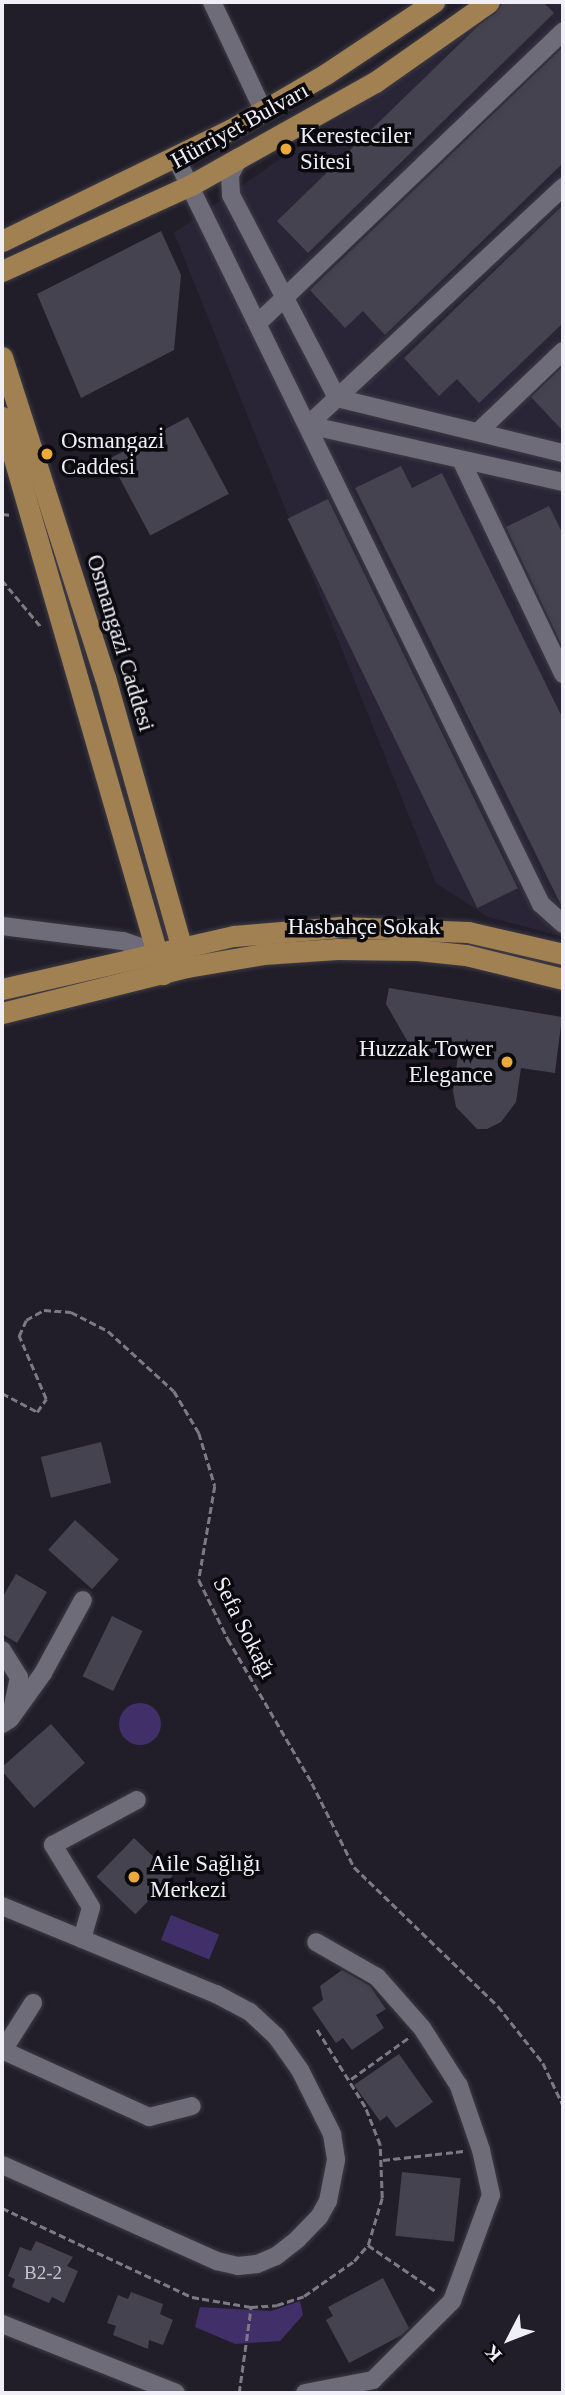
<!DOCTYPE html>
<html>
<head>
<meta charset="utf-8">
<style>
	body { margin:0 }
	#map { position:relative; width:565px; height:2395px; overflow:hidden; background:#211e2a; font-family:"Times New Roman",serif }
	div>[style] { position:absolute }
	[style*='--x'] { left:calc(var(--x)*1px); top:calc(var(--y)*1px); width:calc(var(--w)*1px); rotate:calc(var(--a)*1deg) }
	.built>* { inset:0; background:#292537 }
	.green>* { inset:0; background:#402f68; transform-origin:0 0 }
	.round { border-radius:50% }
	.building>* { inset:0; background:#464350; transform-origin:0 0 }
	.path>* { height:2.5px; margin-top:-1.25px; transform-origin:0; background:repeating-linear-gradient(90deg,#7c7a84 0 7px,transparent 0 10.5px) }
	.roads { filter:drop-shadow(0 0 2px #3d3b44) drop-shadow(0 0 2px #3d3b44) }
	.minor>* { height:18px; margin:-9px; padding:0 9px; transform-origin:9px; border-radius:9px; background:#6f6c7a }
	.major>* { height:21px; margin:-10.5px; padding:0 10.5px; transform-origin:10.5px; border-radius:10.5px; background:#a18051 }
	.dots>* { width:19px; height:19px; translate:-50% -50%; box-sizing:border-box; border:4px solid #0a090e; border-radius:50% }
	span { translate:-50% -50%; white-space:nowrap; text-align:center; line-height:1.15; -webkit-text-stroke:7px #0a090e; paint-order:stroke }
	.number-label { font-size:19px; color:#c6c4cd }
	.number-label span { -webkit-text-stroke-width:0 }
	.street-label { font-size:23px; color:#f0eff7 }
	.poi-label { font-size:23px; color:#f0eff7 }
	.left { translate:0 -50%; text-align:left }
	.right { translate:-100% -50%; text-align:right }
	.frame { position:absolute; inset:0; border:4px solid #f0eff7; pointer-events:none }
	.north { position:absolute; left:474px; top:2304px; width:70px; height:70px; -webkit-text-stroke:5px #0a090e; paint-order:stroke; rotate:228deg; font-size:19px; font-weight:700; line-height:28px; text-align:center; color:#f0eff7 }
	.north::after { content:''; display:block; margin:auto; width:24px; height:32px; background:#f0eff7; clip-path:polygon(50% 0,100% 100%,50% 72%,0 100%) }
</style>
</head>
<body>
<div id="map">
	<div class="built">
		<div style="clip-path:polygon(505px 2px,563px 2px,563px 937px,488px 917px,436px 883px,174px 233px)"></div>
	</div>
	<div class="green">
		<div class="round" style="left:119px;top:1703px;width:42px;height:42px"></div>
		<div style="left:171px;top:1915px;width:52px;height:27px;rotate:22deg"></div>
		<div style="clip-path:polygon(300px 2301px,303px 2315px,280px 2341px,235px 2344px,195px 2327px,200px 2307px,271px 2311px)"></div>
	</div>
	<div class="building">
		<div style="clip-path:polygon(543px 2px,554px 13px,308px 253px,277px 221px,479px 25px,497px 12px,503px 2px)"></div>
		<div style="clip-path:polygon(563px 47px,563px 163px,385px 335px,363px 311px,345px 328px,310px 290px)"></div>
		<div style="clip-path:polygon(563px 205px,563px 323px,479px 403px,457px 379px,439px 396px,404px 358px)"></div>
		<div style="clip-path:polygon(161px 231px,181px 275px,174px 350px,81px 398px,37px 294px)"></div>
		<div style="clip-path:polygon(563px 366px,563px 431px,531px 397px)"></div>
		<div style="left:188px;top:417px;width:87px;height:89px;rotate:62deg"></div>
		<div style="clip-path:polygon(401px 466px,412px 488px,442px 473px,563px 719px,563px 909px,355px 488px)"></div>
		<div style="left:328px;top:499px;width:433px;height:45px;rotate:64deg"></div>
		<div style="clip-path:polygon(549px 506px,563px 534px,563px 648px,506px 527px)"></div>
		<div style="clip-path:polygon(389px 988px,562px 1017px,555px 1073px,521px 1068px,516px 1102px,501px 1122px,487px 1129px,477px 1129px,456px 1107px,453px 1091px,458px 1056px,413px 1051px,386px 1004px)"></div>
		<div style="left:101px;top:1442px;width:42px;height:62px;rotate:76deg"></div>
		<div style="left:75px;top:1520px;width:59px;height:40px;rotate:42deg"></div>
		<div style="clip-path:polygon(16px 1574px,47px 1592px,17px 1643px,2px 1634px,2px 1598px)"></div>
		<div style="left:112px;top:1616px;width:34px;height:67px;rotate:26deg"></div>
		<div style="clip-path:polygon(51px 1724px,85px 1763px,34px 1808px,2px 1771px,2px 1767px)"></div>
		<div style="left:134px;top:1838px;width:54px;height:54px;rotate:44deg"></div>
		<div style="clip-path:polygon(342px 1970px,370px 1986px,386px 2009px,376px 2015px,384px 2028px,352px 2050px,343px 2038px,336px 2043px,312px 2008px,323px 2000px,320px 1986px)"></div>
		<div style="clip-path:polygon(399px 2054px,433px 2102px,396px 2128px,387px 2116px,380px 2121px,354px 2085px)"></div>
		<div style="left:402px;top:2172px;width:59px;height:64px;rotate:6deg"></div>
		<div style="clip-path:polygon(36px 2241px,73px 2257px,67px 2266px,78px 2271px,64px 2303px,52px 2297px,49px 2303px,12px 2287px,15px 2279px,8px 2276px,20px 2247px,31px 2251px)"></div>
		<div style="clip-path:polygon(383px 2278px,409px 2328px,402px 2335px,349px 2363px,326px 2320px,333px 2316px,328px 2307px)"></div>
		<div style="clip-path:polygon(131px 2292px,163px 2304px,160px 2314px,173px 2320px,163px 2345px,149px 2340px,148px 2349px,113px 2335px,116px 2326px,107px 2323px,118px 2295px,128px 2299px)"></div>
	</div>
	<div class="path">
		<div style="--x:2;--y:514;--w:10;--a:6"></div>
		<div style="--x:2;--y:580;--w:62;--a:50.2"></div>
		<div style="--x:2;--y:1393;--w:40;--a:28"></div>
		<div style="--x:37;--y:1412;--w:16;--a:-55"></div>
		<div style="--x:46;--y:1399;--w:69;--a:-113.2"></div>
		<div style="--x:19;--y:1336;--w:17;--a:-66"></div>
		<div style="--x:26;--y:1320;--w:21;--a:-29"></div>
		<div style="--x:44;--y:1310;--w:27;--a:4"></div>
		<div style="--x:71;--y:1312;--w:42;--a:27.2"></div>
		<div style="--x:108;--y:1331;--w:89;--a:42.3"></div>
		<div style="--x:174;--y:1391;--w:49;--a:59.2"></div>
		<div style="--x:199;--y:1433;--w:55;--a:73.2"></div>
		<div style="--x:215;--y:1486;--w:95;--a:99.7"></div>
		<div style="--x:199;--y:1580;--w:66;--a:63.8"></div>
		<div style="--x:228;--y:1639;--w:167;--a:59.7"></div>
		<div style="--x:312;--y:1783;--w:94;--a:63.4"></div>
		<div style="--x:354;--y:1867;--w:200;--a:44"></div>
		<div style="--x:498;--y:2006;--w:73;--a:51.7"></div>
		<div style="--x:543;--y:2063;--w:47;--a:64.5"></div>
		<div style="--x:351;--y:2079;--w:70;--a:-35.7"></div>
		<div style="--x:383;--y:2160;--w:81;--a:-6.4"></div>
		<div style="--x:2;--y:2208;--w:210;--a:25.1"></div>
		<div style="--x:192;--y:2297;--w:60;--a:9.6"></div>
		<div style="--x:251;--y:2307;--w:26;--a:-4"></div>
		<div style="--x:277;--y:2305;--w:28;--a:-18"></div>
		<div style="--x:304;--y:2296;--w:61;--a:-35"></div>
		<div style="--x:354;--y:2261;--w:21;--a:-49"></div>
		<div style="--x:368;--y:2245;--w:49;--a:-73.4"></div>
		<div style="--x:382;--y:2198;--w:53;--a:-92.2"></div>
		<div style="--x:380;--y:2145;--w:41;--a:-111.5"></div>
		<div style="--x:365;--y:2107;--w:91;--a:-121.9"></div>
		<div style="--x:368;--y:2245;--w:83;--a:34.3"></div>
		<div style="--x:239;--y:2393;--w:87;--a:-82.1"></div>
	</div>
	<div class="roads">
		<div class="minor">
			<div style="--x:212;--y:2;--w:119;--a:64.7"></div>
			<div style="--x:175;--y:156;--w:833;--a:63.93"></div>
			<div style="--x:541;--y:904;--w:30;--a:42"></div>
			<div style="--x:239;--y:158;--w:19;--a:118"></div>
			<div style="--x:230;--y:175;--w:20;--a:87"></div>
			<div style="--x:231;--y:195;--w:229;--a:62.4"></div>
			<div style="--x:337;--y:398;--w:233;--a:13.7"></div>
			<div style="--x:258;--y:323;--w:422;--a:-43.7"></div>
			<div style="--x:308;--y:425;--w:349;--a:-43"></div>
			<div style="--x:308;--y:425;--w:261;--a:12.6"></div>
			<div style="--x:478;--y:432;--w:117;--a:-43.6"></div>
			<div style="--x:461;--y:460;--w:237;--a:64.5"></div>
			<div style="--x:2;--y:926;--w:122;--a:7.1"></div>
			<div style="--x:123;--y:941;--w:37;--a:19"></div>
			<div style="--x:2;--y:1650;--w:32;--a:58"></div>
			<div style="--x:19;--y:1677;--w:33;--a:102"></div>
			<div style="--x:2;--y:1724;--w:9;--a:-32"></div>
			<div style="--x:10;--y:1719;--w:57;--a:-54.3"></div>
			<div style="--x:43;--y:1673;--w:83;--a:-61.3"></div>
			<div style="--x:2;--y:1906;--w:231;--a:22.4"></div>
			<div style="--x:216;--y:1994;--w:38;--a:28"></div>
			<div style="--x:250;--y:2012;--w:35;--a:43"></div>
			<div style="--x:276;--y:2036;--w:42;--a:54.8"></div>
			<div style="--x:300;--y:2070;--w:72;--a:63.4"></div>
			<div style="--x:332;--y:2134;--w:26;--a:81"></div>
			<div style="--x:336;--y:2160;--w:42;--a:101"></div>
			<div style="--x:328;--y:2201;--w:18;--a:119"></div>
			<div style="--x:319;--y:2217;--w:30;--a:134"></div>
			<div style="--x:298;--y:2239;--w:28;--a:142"></div>
			<div style="--x:276;--y:2256;--w:21;--a:157"></div>
			<div style="--x:257;--y:2264;--w:19;--a:174"></div>
			<div style="--x:238;--y:2266;--w:22;--a:-167"></div>
			<div style="--x:217;--y:2261;--w:235;--a:-155.9"></div>
			<div style="--x:82;--y:1939;--w:33;--a:-74"></div>
			<div style="--x:91;--y:1907;--w:73;--a:-121.5"></div>
			<div style="--x:53;--y:1845;--w:95;--a:-28.2"></div>
			<div style="--x:2;--y:2050;--w:162;--a:24.5"></div>
			<div style="--x:149;--y:2117;--w:44;--a:-14.3"></div>
			<div style="--x:2;--y:2052;--w:58;--a:-57.7"></div>
			<div style="--x:2;--y:2324;--w:187;--a:21.6"></div>
			<div style="--x:305;--y:2393;--w:69;--a:-10.8"></div>
			<div style="--x:373;--y:2380;--w:112;--a:-45"></div>
			<div style="--x:452;--y:2301;--w:113;--a:-69.8"></div>
			<div style="--x:491;--y:2195;--w:46;--a:-102.5"></div>
			<div style="--x:481;--y:2150;--w:68;--a:-109"></div>
			<div style="--x:459;--y:2086;--w:69;--a:-122.5"></div>
			<div style="--x:422;--y:2028;--w:68;--a:-131.4"></div>
			<div style="--x:377;--y:1977;--w:70;--a:-150.2"></div>
		</div>
		<div class="major">
			<div style="--x:2;--y:241;--w:254;--a:-26"></div>
			<div style="--x:230;--y:130;--w:111;--a:-30.3"></div>
			<div style="--x:326;--y:74;--w:130;--a:-33.7"></div>
			<div style="--x:2;--y:271;--w:208;--a:-24.5"></div>
			<div style="--x:191;--y:185;--w:55;--a:-29.4"></div>
			<div style="--x:239;--y:158;--w:156;--a:-29.2"></div>
			<div style="--x:375;--y:82;--w:139;--a:-35.1"></div>
			<div style="--x:2;--y:357;--w:336;--a:72.2"></div>
			<div style="--x:105;--y:677;--w:301;--a:74.2"></div>
			<div style="--x:2;--y:417;--w:580;--a:73.88"></div>
			<div style="--x:2;--y:989;--w:238;--a:-12.9"></div>
			<div style="--x:234;--y:936;--w:107;--a:-4.8"></div>
			<div style="--x:341;--y:927;--w:127;--a:2.3"></div>
			<div style="--x:468;--y:932;--w:98;--a:13"></div>
			<div style="--x:2;--y:1013;--w:191;--a:-14"></div>
			<div style="--x:187;--y:967;--w:77;--a:-9.7"></div>
			<div style="--x:263;--y:954;--w:74;--a:-3.9"></div>
			<div style="--x:337;--y:949;--w:80;--a:0.7"></div>
			<div style="--x:417;--y:950;--w:49;--a:5.8"></div>
			<div style="--x:466;--y:955;--w:100;--a:13.9"></div>
		</div>
	</div>
	<div class="dots">
		<div style="left:286px;top:149px;background:#ebaa39"></div>
		<div style="left:47px;top:454px;background:#ebaa39"></div>
		<div style="left:507px;top:1062px;background:#ebaa39"></div>
		<div style="left:134px;top:1877px;background:#ebaa39"></div>
	</div>
	<div class="number-label">
		<span style="left:43px;top:2273px">B2-2</span>
	</div>
	<div class="street-label">
		<span style="left:240px;top:126px;rotate:-29deg">Hürriyet Bulvarı</span>
		<span style="left:120px;top:643px;rotate:73deg">Osmangazi Caddesi</span>
		<span style="left:364px;top:927px">Hasbahçe Sokak</span>
		<span style="left:244px;top:1628px;rotate:63deg">Sefa Sokağı</span>
	</div>
	<div class="poi-label">
		<span class="left" style="left:300px;top:149px">Keresteciler<br>Sitesi</span>
		<span class="left" style="left:61px;top:454px">Osmangazi̇<br>Caddesi̇</span>
		<span class="right" style="left:493px;top:1062px">Huzzak Tower<br>Elegance</span>
		<span class="left" style="left:150px;top:1877px">Aile Sağlığı<br>Merkezi</span>
	</div>
	<div class="frame"></div>
	<div class="north">K</div>
</div>
</body>
</html>
